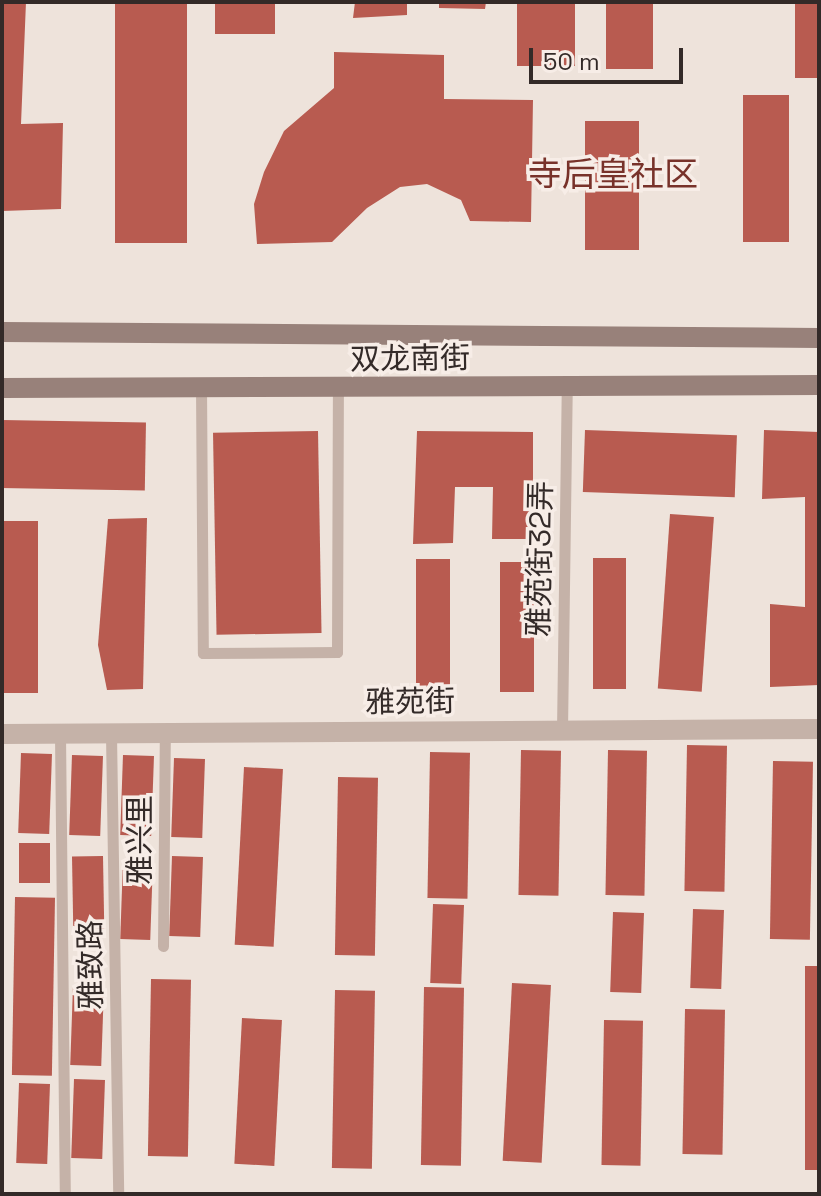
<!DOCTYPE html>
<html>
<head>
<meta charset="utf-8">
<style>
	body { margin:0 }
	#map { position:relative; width:821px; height:1196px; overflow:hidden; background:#eee3db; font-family:"Space Grotesk","Noto Sans SC",sans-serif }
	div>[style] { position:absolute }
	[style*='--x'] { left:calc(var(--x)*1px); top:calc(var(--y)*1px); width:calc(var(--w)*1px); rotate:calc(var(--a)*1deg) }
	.building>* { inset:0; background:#b85b50; transform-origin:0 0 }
	.service>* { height:11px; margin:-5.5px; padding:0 5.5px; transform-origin:5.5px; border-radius:5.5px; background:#c5b2a8 }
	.minor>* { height:20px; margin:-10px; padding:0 10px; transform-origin:10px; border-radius:10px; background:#c5b2a8 }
	.secondary>* { height:20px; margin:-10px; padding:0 10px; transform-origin:10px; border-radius:10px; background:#98817a }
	span { translate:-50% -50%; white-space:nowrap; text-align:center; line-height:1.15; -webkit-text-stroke:7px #f7ede7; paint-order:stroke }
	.street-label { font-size:30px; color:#332a28 }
	.quarter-label { font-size:34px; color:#78322a }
	.frame { position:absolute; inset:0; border:4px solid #332a28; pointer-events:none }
	.scale { position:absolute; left:529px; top:48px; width:154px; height:36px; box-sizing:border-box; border:4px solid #332a28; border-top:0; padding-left:10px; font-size:24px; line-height:28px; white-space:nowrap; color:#332a28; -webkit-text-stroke:6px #f7ede7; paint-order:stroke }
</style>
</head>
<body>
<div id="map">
	<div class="building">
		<div style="clip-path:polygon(2px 2px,26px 2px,21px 124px,63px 123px,61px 209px,2px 211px)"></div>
		<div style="left:115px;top:2px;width:72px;height:241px"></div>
		<div style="left:215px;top:2px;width:60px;height:32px"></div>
		<div style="clip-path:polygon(355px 2px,407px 2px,407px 15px,353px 18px)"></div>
		<div style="clip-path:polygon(439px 2px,486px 2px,485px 9px,439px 8px)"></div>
		<div style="left:517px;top:2px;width:58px;height:64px"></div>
		<div style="left:606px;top:2px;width:47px;height:67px"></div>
		<div style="left:795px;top:2px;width:24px;height:76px"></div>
		<div style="clip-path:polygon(334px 52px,444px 55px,444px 99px,533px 100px,531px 222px,470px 221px,461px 200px,427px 184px,400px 187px,367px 208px,332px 242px,257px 244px,254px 204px,264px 172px,284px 131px,334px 88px)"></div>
		<div style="left:789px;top:95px;width:147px;height:46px;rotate:90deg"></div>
		<div style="left:639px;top:121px;width:129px;height:54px;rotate:90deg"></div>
		<div style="left:2px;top:420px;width:144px;height:68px;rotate:1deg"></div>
		<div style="left:585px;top:430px;width:152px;height:62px;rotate:2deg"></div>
		<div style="clip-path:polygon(764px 430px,819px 432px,819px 685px,770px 687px,770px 604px,805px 607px,805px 497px,762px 499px)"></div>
		<div style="left:318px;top:431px;width:202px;height:105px;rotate:89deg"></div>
		<div style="clip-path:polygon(417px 431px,533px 432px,533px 539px,492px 539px,493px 487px,455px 487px,453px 543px,413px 544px)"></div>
		<div style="left:670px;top:514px;width:44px;height:175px;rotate:4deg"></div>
		<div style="clip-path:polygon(147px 518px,143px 689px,107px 690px,98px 645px,108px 519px)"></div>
		<div style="left:2px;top:521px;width:36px;height:172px"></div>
		<div style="left:593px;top:558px;width:33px;height:131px"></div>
		<div style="left:416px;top:559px;width:34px;height:131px"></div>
		<div style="left:500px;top:562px;width:34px;height:130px"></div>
		<div style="left:687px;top:745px;width:40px;height:146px;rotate:1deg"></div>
		<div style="left:521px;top:750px;width:40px;height:145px;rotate:1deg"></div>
		<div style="left:608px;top:750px;width:39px;height:145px;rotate:1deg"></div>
		<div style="left:430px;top:752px;width:40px;height:146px;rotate:1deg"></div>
		<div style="left:21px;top:753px;width:31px;height:80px;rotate:2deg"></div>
		<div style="left:72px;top:755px;width:31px;height:80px;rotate:2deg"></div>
		<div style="left:123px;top:755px;width:31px;height:80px;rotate:2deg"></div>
		<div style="left:174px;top:758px;width:31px;height:79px;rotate:2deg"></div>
		<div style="left:773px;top:761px;width:40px;height:178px;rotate:1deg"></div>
		<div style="left:244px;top:767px;width:39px;height:178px;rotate:3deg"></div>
		<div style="left:338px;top:777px;width:40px;height:178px;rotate:1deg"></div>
		<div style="left:19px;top:843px;width:31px;height:40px"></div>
		<div style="left:103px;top:856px;width:82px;height:31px;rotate:89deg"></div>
		<div style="left:172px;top:856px;width:31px;height:80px;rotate:2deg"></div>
		<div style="left:123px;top:860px;width:30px;height:79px;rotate:2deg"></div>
		<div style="left:15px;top:897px;width:40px;height:178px;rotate:1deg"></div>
		<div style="left:433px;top:904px;width:31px;height:79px;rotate:2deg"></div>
		<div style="left:693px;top:909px;width:31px;height:79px;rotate:2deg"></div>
		<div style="left:613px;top:912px;width:31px;height:80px;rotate:2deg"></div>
		<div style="left:805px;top:966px;width:14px;height:204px"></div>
		<div style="left:151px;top:979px;width:40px;height:177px;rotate:1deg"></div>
		<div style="left:512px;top:983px;width:39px;height:178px;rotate:3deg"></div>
		<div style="left:73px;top:986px;width:31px;height:79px;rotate:2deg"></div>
		<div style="left:424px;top:987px;width:40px;height:178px;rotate:1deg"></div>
		<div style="left:335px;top:990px;width:40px;height:178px;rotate:1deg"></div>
		<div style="left:685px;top:1009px;width:40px;height:145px;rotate:1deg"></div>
		<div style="left:242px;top:1018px;width:40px;height:146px;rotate:3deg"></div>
		<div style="left:604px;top:1020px;width:39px;height:145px;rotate:1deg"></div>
		<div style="left:74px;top:1079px;width:31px;height:79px;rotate:2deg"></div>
		<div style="left:19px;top:1083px;width:31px;height:80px;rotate:2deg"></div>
	</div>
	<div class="service">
		<div style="--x:201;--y:386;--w:267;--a:89.6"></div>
		<div style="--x:203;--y:653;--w:134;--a:-0.4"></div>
		<div style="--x:337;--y:652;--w:262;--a:-89.8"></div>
		<div style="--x:562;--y:730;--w:342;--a:-89.2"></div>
		<div style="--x:60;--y:734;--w:460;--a:89.4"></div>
		<div style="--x:111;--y:734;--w:460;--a:89.1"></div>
		<div style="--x:163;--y:946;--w:212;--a:-89.5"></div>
	</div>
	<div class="minor">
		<div style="--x:2;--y:734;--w:817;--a:-0.35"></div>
	</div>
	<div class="secondary">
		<div style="--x:2;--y:332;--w:817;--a:0.42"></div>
		<div style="--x:2;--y:388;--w:817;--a:-0.21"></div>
	</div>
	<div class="street-label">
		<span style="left:410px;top:359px;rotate:-1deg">双龙南街</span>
		<span style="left:540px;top:559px;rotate:-89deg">雅苑街32弄</span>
		<span style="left:410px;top:702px;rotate:-1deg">雅苑街</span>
		<span style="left:140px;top:840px;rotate:-90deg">雅兴里</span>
		<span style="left:91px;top:965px;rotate:-91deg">雅致路</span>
	</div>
	<div class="quarter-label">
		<span style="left:613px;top:175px">寺后皇社区</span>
	</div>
	<div class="frame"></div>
	<div class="scale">50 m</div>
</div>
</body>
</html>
